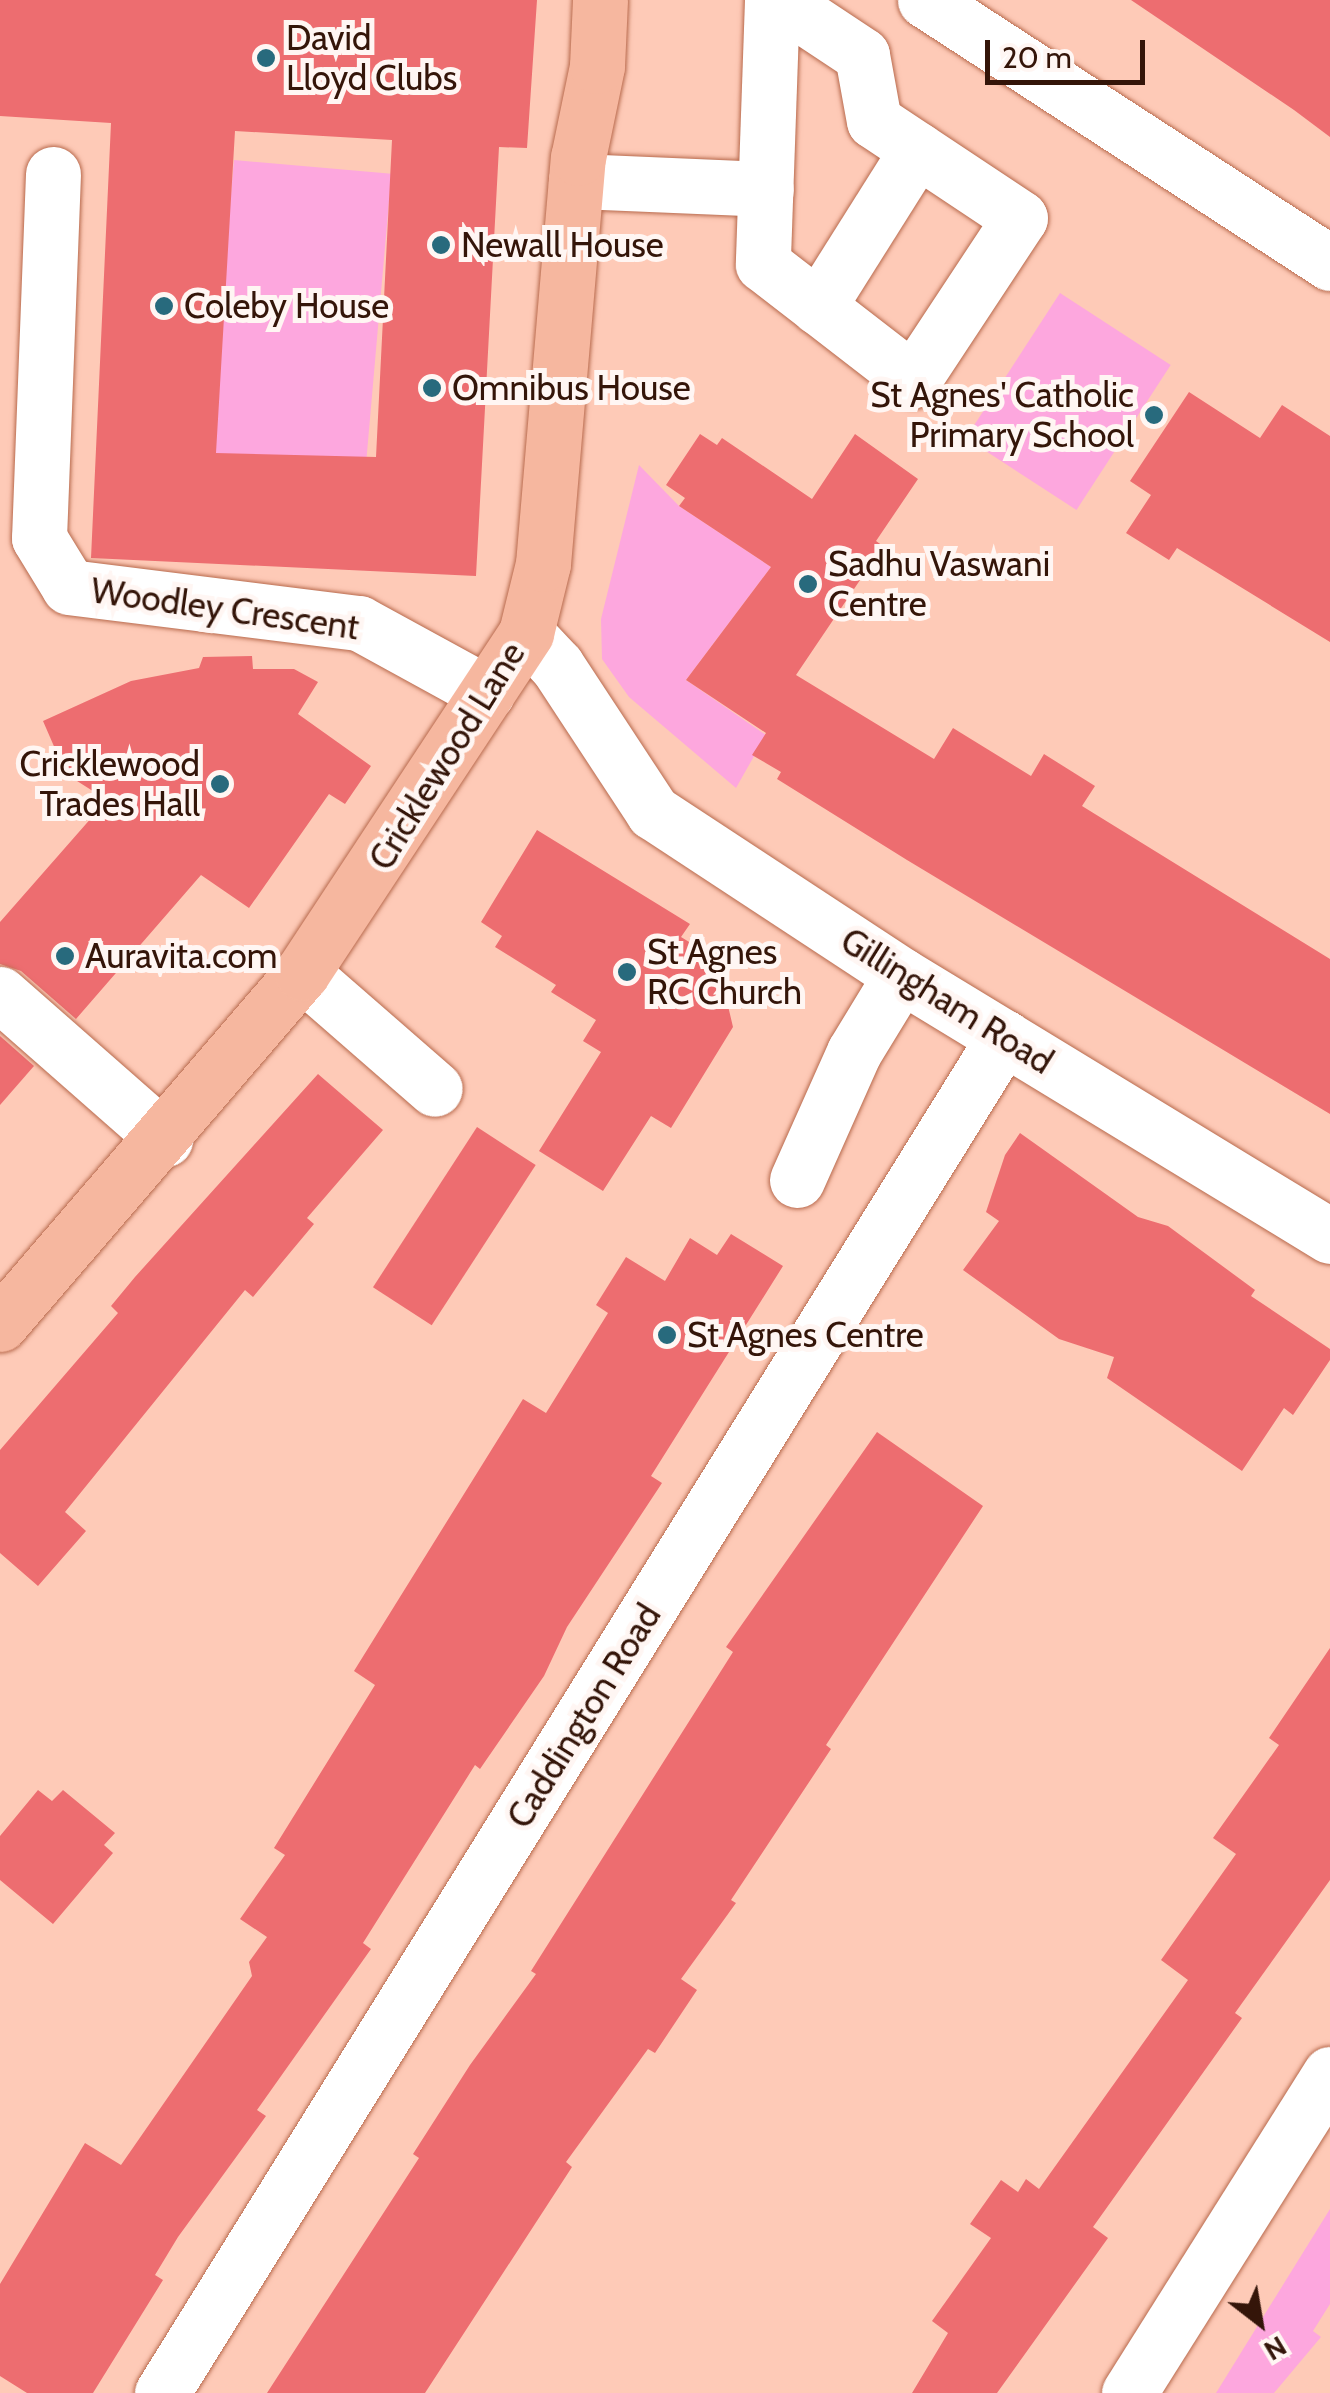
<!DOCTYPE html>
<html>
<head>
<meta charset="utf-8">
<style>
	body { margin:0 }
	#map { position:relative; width:1330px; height:2393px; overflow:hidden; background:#fecab7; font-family:Cabin,sans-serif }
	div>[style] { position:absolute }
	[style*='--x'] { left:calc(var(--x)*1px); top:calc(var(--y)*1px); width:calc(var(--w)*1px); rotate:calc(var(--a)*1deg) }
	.green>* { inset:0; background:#fda7de; transform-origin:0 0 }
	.building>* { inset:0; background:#ed6d70; transform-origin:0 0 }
	.roads { filter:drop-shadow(0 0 2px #b86a4d) drop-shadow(0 0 2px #b86a4d) }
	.minor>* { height:55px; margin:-27.5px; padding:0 27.5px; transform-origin:27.5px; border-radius:27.5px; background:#fff }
	.major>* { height:55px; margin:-27.5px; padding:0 27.5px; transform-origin:27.5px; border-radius:27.5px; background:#f6b79f }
	.dots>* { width:28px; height:28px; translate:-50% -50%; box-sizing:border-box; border:5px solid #fff6f3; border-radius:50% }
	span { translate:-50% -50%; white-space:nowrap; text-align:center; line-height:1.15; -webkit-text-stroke:10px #fff6f3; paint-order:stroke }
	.poi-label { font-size:35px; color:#341509 }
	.left { translate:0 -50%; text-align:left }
	.right { translate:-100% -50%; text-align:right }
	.street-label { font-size:35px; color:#341509 }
	.north { position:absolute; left:1210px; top:2273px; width:100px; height:100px; -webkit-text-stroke:8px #fff6f3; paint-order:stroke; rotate:149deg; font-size:28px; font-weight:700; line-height:40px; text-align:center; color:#341509 }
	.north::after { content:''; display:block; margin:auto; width:35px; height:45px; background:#341509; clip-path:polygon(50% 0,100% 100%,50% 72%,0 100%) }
	.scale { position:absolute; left:985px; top:40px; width:160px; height:45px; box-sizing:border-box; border:5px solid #341509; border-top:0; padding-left:12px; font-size:30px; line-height:35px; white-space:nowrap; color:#341509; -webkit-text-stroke:8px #fff6f3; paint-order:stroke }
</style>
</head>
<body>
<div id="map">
	<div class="green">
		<div style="left:234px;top:160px;width:158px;height:294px;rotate:5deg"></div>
		<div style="left:1060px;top:293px;width:132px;height:173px;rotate:33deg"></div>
		<div style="clip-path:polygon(639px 465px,679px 506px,771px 567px,686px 680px,766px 735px,736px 788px,629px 697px,602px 659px,601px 619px)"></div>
		<div style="clip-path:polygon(1330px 2209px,1330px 2304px,1313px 2331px,1321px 2337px,1274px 2393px,1216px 2393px)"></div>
	</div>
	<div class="building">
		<div style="clip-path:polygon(evenodd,0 0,537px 0,527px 148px,499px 147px,476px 576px,91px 558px,111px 123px,0 116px,0 0,235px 131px,392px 140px,376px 457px,216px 453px,235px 131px)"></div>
		<div style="clip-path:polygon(1131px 0,1330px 0,1330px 137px,1294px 110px)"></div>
		<div style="clip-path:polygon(1189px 392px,1260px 438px,1282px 405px,1330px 436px,1330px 642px,1177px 548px,1169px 560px,1126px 533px,1151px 495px,1130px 481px)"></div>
		<div style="clip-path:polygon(700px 434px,717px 445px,722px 438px,812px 499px,855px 434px,918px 479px,876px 541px,883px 546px,796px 675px,934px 759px,953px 728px,1031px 776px,1044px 754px,1095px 786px,1082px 806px,1330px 959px,1330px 1114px,907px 860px,777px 779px,781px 772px,752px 755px,766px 733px,686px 680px,771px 567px,679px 506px,685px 498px,666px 485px)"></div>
		<div style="clip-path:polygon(252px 656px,253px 669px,294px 669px,318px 682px,298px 714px,371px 766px,345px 804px,329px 794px,249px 908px,201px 875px,76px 1019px,21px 971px,0 964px,0 922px,107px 800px,66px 774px,43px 721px,131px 681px,199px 668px,203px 657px)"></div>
		<div style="clip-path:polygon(537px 830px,690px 924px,681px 937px,717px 959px,733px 1027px,671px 1128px,651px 1116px,603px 1191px,539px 1151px,601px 1052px,583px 1041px,596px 1020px,551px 992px,556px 985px,495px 947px,502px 936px,481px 922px)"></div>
		<div style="clip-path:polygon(0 1036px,34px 1066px,0 1105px)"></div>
		<div style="clip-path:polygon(318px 1074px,383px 1130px,307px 1218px,314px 1224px,253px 1297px,245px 1290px,65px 1512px,86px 1531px,38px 1586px,0 1553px,0 1450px,118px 1313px,111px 1306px,135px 1277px)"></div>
		<div style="left:477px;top:1127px;width:70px;height:191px;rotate:33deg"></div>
		<div style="clip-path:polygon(1020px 1133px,1138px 1217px,1168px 1226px,1255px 1290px,1251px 1296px,1330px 1349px,1330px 1360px,1293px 1415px,1284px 1408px,1242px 1471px,1107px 1378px,1114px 1357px,1059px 1339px,963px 1270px,999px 1221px,986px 1212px,1005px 1155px)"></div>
		<div style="clip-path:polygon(731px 1234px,783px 1266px,651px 1476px,662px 1483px,567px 1627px,544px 1676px,480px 1769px,475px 1765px,363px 1943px,371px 1949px,257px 2110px,266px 2116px,178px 2237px,155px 2275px,163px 2280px,93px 2393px,27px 2393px,0 2376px,0 2284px,85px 2143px,121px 2165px,252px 1976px,249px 1962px,267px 1937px,240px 1919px,285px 1855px,274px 1848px,375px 1685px,354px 1671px,523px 1399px,546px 1413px,608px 1313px,596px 1305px,626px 1257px,665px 1281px,690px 1238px,717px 1255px)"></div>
		<div style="clip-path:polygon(877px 1432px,983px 1506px,826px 1745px,831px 1749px,731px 1900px,736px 1903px,681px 1979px,697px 1990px,655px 2053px,648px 2049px,566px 2162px,572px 2167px,425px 2393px,267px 2393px,419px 2158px,413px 2154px,470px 2065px,536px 1974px,531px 1971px,733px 1652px,726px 1647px)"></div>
		<div style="clip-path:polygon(1330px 1648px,1330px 1880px,1235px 2013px,1242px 2018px,1093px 2227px,1108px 2238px,997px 2393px,912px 2393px,948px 2333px,932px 2321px,991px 2238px,970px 2224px,1001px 2180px,1018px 2192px,1026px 2179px,1039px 2189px,1188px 1980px,1161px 1960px,1236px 1854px,1213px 1838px,1279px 1745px,1269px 1738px)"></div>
		<div style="clip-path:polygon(38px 1790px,52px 1801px,63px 1790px,115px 1833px,104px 1845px,113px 1853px,53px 1924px,0 1880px,0 1836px)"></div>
	</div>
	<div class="roads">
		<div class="minor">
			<div style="--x:772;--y:0;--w:264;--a:92"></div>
			<div style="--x:763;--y:264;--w:190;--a:37.7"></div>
			<div style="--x:913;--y:380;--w:194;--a:-56.6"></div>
			<div style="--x:1020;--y:218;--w:175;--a:-146.4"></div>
			<div style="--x:874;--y:121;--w:67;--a:-100.3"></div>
			<div style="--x:862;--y:55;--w:100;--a:-146.5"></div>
			<div style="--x:925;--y:0;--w:483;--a:33"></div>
			<div style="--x:53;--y:174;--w:364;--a:92.2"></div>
			<div style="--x:39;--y:538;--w:57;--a:58.5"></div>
			<div style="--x:69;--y:587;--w:292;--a:7.1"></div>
			<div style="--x:359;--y:623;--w:146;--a:28.7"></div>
			<div style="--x:576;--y:181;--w:190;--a:2.4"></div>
			<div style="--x:818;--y:307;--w:186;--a:-57.8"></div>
			<div style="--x:526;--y:633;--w:45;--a:46.8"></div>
			<div style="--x:557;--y:666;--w:175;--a:56.7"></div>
			<div style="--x:653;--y:812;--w:297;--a:33.3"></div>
			<div style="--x:901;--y:975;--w:502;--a:31.32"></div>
			<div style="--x:302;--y:973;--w:176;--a:41.1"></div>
			<div style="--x:0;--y:994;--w:220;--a:41.3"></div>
			<div style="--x:797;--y:1180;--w:140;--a:-66"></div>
			<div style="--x:854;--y:1052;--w:90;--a:-58.6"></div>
			<div style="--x:162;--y:2393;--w:1596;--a:-58.16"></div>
			<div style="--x:1129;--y:2393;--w:377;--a:-57.8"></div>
		</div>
		<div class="major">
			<div style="--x:0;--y:1324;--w:463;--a:-49.3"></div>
			<div style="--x:302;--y:973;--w:407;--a:-56.6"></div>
			<div style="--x:526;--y:633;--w:71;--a:-76.2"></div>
			<div style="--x:543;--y:564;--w:408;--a:-85.1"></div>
			<div style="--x:578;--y:158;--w:94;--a:-78.3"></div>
			<div style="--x:597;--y:66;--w:66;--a:-87.4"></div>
		</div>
	</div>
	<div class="dots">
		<div style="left:266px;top:58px;background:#286a7d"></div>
		<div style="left:441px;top:245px;background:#286a7d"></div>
		<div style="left:164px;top:306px;background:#286a7d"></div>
		<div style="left:432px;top:388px;background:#286a7d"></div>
		<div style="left:1154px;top:415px;background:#286a7d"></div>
		<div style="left:808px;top:584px;background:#286a7d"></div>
		<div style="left:220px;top:784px;background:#286a7d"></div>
		<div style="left:65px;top:956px;background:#286a7d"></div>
		<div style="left:627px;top:972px;background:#286a7d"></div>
		<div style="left:667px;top:1335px;background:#286a7d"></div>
	</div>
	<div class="poi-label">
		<span class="left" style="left:286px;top:58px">David<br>Lloyd Clubs</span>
		<span class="left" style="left:461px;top:245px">Newall House</span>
		<span class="left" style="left:184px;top:306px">Coleby House</span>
		<span class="left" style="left:452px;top:388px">Omnibus House</span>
		<span class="right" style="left:1134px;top:415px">St Agnes' Catholic<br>Primary School</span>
		<span class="left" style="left:828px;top:584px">Sadhu Vaswani<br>Centre</span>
		<span class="right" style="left:200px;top:784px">Cricklewood<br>Trades Hall</span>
		<span class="left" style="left:647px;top:972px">St Agnes<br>RC Church</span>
		<span class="left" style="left:85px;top:956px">Auravita.com</span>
		<span class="left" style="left:687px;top:1335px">St Agnes Centre</span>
	</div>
	<div class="street-label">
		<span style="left:225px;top:609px;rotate:8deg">Woodley Crescent</span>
		<span style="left:447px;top:756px;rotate:-58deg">Cricklewood Lane</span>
		<span style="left:947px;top:1001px;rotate:32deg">Gillingham Road</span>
		<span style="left:584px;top:1716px;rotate:-58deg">Caddington Road</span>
	</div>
	<div class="north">N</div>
	<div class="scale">20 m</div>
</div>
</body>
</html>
